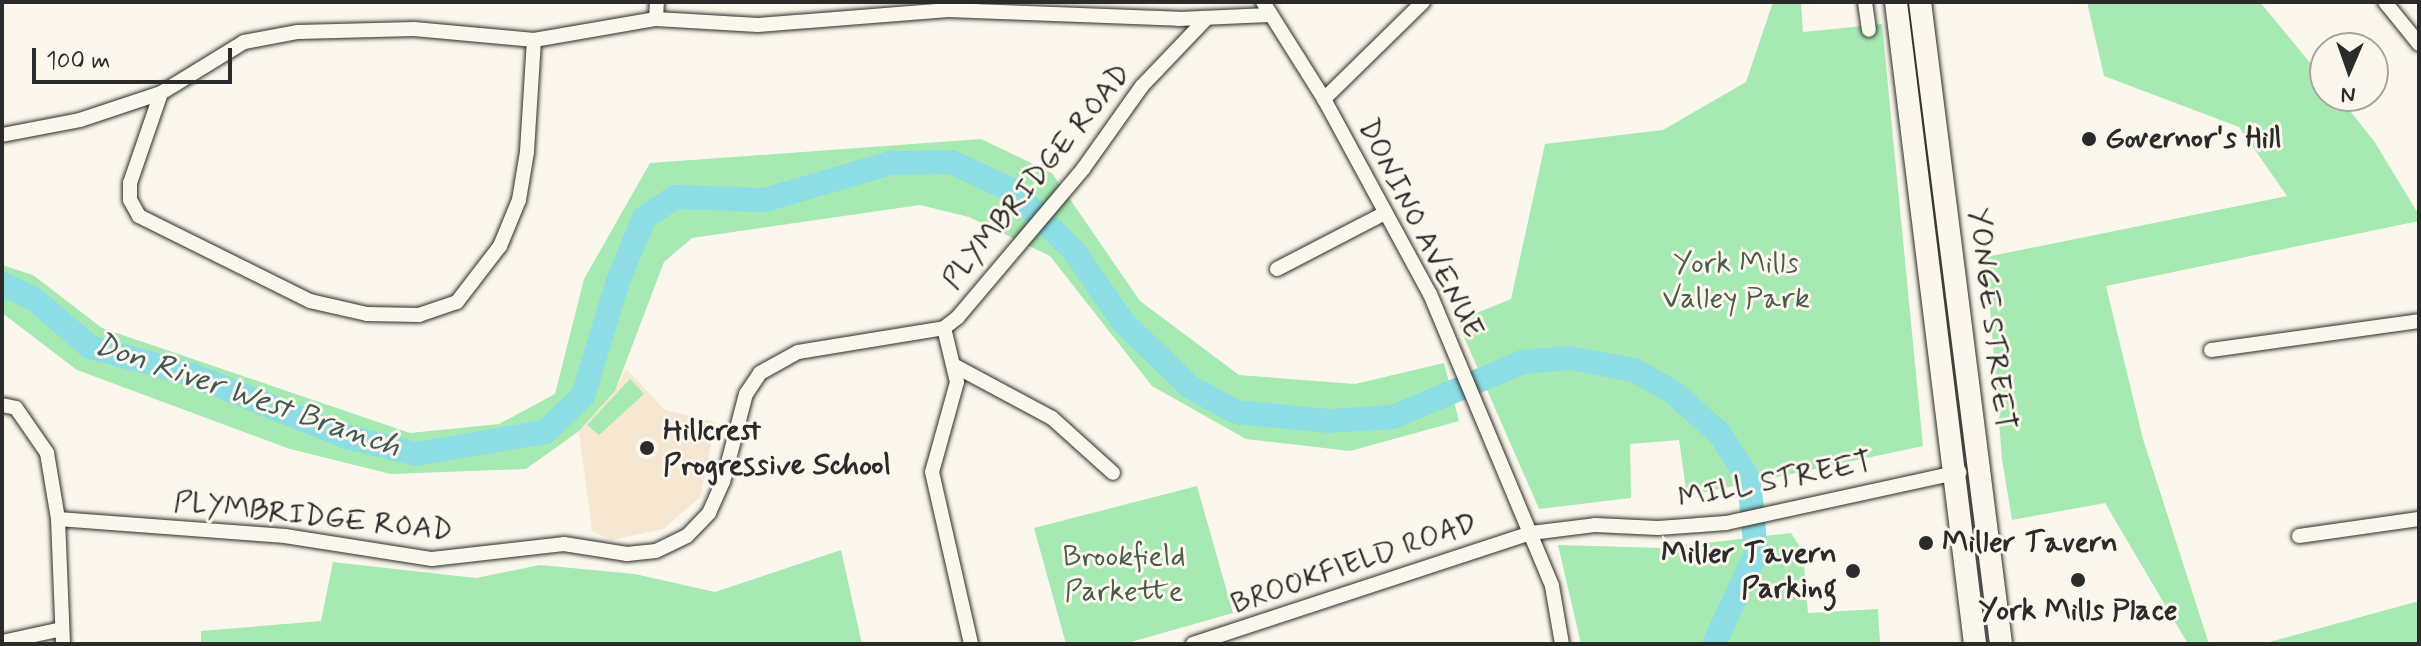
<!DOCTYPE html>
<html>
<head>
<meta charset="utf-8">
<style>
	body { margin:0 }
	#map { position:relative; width:2421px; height:646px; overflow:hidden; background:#fbf7ec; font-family:Mynerve,sans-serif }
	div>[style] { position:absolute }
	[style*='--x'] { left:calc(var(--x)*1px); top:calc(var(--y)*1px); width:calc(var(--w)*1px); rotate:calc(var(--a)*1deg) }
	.built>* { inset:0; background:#f5e7d2 }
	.green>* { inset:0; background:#a7e9b2 }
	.river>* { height:24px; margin:-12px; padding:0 12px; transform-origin:12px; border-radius:12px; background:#8cdde4 }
	.roads { filter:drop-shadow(0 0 2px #2b2b2b) drop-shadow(0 0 2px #2b2b2b) }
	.minor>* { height:14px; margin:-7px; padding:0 7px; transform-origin:7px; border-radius:7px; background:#fbf7ec }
	.primary>* { height:22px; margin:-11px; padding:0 11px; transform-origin:11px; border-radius:11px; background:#fbf7ec }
	.dots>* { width:22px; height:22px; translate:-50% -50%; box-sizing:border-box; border:4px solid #fbf7ec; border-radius:50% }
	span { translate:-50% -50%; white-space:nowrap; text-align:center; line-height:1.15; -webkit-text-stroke:6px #fbf7ec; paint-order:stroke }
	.poi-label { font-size:30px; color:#2b2b2b; font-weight:700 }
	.left { translate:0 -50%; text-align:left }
	.right { translate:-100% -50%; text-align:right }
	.street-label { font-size:30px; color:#2b2b2b }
	.park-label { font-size:30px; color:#4a5a4d }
	.water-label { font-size:32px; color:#435859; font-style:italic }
	.frame { position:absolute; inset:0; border:4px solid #2b2b2b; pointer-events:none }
	.north { position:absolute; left:2309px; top:32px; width:80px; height:80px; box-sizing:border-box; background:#fbf7ec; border:2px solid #a8a59f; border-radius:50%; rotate:182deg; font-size:22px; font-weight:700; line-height:32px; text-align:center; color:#2b2b2b }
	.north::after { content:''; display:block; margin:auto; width:28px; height:36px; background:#2b2b2b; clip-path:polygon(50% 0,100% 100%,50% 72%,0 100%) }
	.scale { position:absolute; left:32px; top:48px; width:200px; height:36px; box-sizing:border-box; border:4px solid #2b2b2b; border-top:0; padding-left:10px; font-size:24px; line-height:28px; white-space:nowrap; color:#2b2b2b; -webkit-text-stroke:6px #fbf7ec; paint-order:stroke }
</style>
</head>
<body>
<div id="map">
	<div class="built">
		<div style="clip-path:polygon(626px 369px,665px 410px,716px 422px,700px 497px,663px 529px,611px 540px,592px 531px,579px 431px,615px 391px)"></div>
	</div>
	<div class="green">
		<div style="clip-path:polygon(1773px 2px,1801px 2px,1803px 32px,1882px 24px,1923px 446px,1687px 496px,1679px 440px,1630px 444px,1631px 498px,1539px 509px,1457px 321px,1511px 299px,1545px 144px,1663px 130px,1746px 82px)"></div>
		<div style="clip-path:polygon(2087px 2px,2260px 2px,2325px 81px,2325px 96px,2338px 96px,2374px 141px,2419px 215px,2419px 221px,2106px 286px,2143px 439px,2209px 644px,2188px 644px,2105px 503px,2012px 520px,2002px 459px,1986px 257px,2287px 196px,2239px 127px,2104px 76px)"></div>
		<div style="clip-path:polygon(981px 139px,1052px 173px,1140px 301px,1239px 375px,1355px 384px,1444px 363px,1459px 421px,1350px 451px,1246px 439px,1152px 386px,1050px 256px,969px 217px,920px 205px,692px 238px,664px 262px,615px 391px,579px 431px,526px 469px,391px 474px,290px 449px,77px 370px,2px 313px,2px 265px,33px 275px,102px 328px,410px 433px,499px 424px,555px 394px,584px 279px,650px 163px)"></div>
		<div style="clip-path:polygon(630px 379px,644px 394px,599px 435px,587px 425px)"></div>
		<div style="clip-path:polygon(1197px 486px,1233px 613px,1124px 644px,1066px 644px,1034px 528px)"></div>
		<div style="clip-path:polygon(1791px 533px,1803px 551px,1808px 613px,1878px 609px,1880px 644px,1581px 644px,1558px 545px,1663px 548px)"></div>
		<div style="clip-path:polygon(841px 550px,862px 644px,201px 644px,201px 631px,321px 621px,333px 562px,476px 578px,540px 565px,635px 574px,715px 592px)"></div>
		<div style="clip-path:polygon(2419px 601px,2419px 644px,2262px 644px)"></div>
	</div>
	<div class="river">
		<div style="--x:2;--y:284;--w:35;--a:25"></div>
		<div style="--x:34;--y:299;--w:74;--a:40.6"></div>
		<div style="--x:90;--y:347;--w:104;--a:15.1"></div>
		<div style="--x:190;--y:374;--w:169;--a:21.9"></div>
		<div style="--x:347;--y:437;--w:71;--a:13.8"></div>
		<div style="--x:416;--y:454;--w:131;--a:-9.7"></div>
		<div style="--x:545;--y:432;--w:52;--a:-43.5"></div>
		<div style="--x:583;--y:396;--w:120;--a:-73.1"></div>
		<div style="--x:618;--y:281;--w:68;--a:-67.6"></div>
		<div style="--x:644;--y:218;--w:37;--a:-34"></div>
		<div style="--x:675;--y:197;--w:90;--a:1.9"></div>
		<div style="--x:765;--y:200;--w:131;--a:-16.4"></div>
		<div style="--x:891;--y:163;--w:60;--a:-1"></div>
		<div style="--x:951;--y:162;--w:67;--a:24.7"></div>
		<div style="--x:1012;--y:190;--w:87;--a:44.5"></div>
		<div style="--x:1074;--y:251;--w:86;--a:55.4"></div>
		<div style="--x:1123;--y:322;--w:93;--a:44.1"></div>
		<div style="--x:1190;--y:387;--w:52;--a:28.5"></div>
		<div style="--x:1236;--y:412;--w:93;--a:5.5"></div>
		<div style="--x:1329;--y:421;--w:64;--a:-3.6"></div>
		<div style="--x:1393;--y:417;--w:141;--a:-22.9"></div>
		<div style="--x:1523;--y:362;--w:46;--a:-5"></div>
		<div style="--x:1569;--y:358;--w:66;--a:10.5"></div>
		<div style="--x:1634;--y:370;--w:45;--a:29.4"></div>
		<div style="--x:1673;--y:392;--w:63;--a:41.8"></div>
		<div style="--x:1720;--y:434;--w:54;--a:57.2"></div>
		<div style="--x:1749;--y:479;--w:74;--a:84.6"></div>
		<div style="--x:1756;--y:553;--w:100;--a:114.8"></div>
	</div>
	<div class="roads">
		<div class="minor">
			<div style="--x:1263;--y:2;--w:115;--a:57.8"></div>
			<div style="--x:1324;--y:99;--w:222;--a:61.5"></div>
			<div style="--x:1430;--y:294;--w:316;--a:67.3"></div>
			<div style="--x:1552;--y:586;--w:59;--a:80.2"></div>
			<div style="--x:1865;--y:2;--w:28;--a:82"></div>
			<div style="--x:2385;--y:2;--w:54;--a:51"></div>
			<div style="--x:656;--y:19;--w:17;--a:-87"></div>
			<div style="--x:534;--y:40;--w:112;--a:93.6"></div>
			<div style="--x:527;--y:152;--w:49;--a:99.5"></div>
			<div style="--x:519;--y:200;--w:50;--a:112.4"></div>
			<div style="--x:500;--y:246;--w:71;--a:127.5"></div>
			<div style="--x:457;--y:302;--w:40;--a:161.1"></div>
			<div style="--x:419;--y:315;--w:52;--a:-178.9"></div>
			<div style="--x:367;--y:314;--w:58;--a:-167.2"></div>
			<div style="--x:310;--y:301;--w:191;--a:-153.6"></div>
			<div style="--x:139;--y:216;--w:18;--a:-119"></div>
			<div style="--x:130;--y:200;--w:17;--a:-90"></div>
			<div style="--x:130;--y:183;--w:95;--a:-71"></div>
			<div style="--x:161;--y:93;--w:97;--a:-31.6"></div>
			<div style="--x:244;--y:42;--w:55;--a:-10.5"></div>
			<div style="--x:298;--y:32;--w:116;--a:-1.5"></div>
			<div style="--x:414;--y:29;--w:121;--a:5.2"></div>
			<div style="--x:534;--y:40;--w:124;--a:-9.8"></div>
			<div style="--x:656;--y:19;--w:102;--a:3.4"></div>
			<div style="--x:758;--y:25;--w:191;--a:-4.5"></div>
			<div style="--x:948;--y:10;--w:231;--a:2.2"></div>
			<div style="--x:1179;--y:19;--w:90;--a:-2.5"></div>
			<div style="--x:1324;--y:99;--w:139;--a:-44.4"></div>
			<div style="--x:2;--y:135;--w:79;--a:-10.9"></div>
			<div style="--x:80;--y:120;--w:85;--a:-18.4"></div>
			<div style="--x:1277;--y:269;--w:122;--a:-27.4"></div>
			<div style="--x:944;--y:328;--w:56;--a:76.5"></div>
			<div style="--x:957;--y:382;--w:93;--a:105.5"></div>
			<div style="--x:932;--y:472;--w:176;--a:77.2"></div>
			<div style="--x:2211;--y:350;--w:210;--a:-7.9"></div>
			<div style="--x:955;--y:366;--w:110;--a:28.2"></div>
			<div style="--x:1052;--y:418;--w:82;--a:42"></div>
			<div style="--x:2;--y:405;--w:14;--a:12"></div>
			<div style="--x:16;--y:408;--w:55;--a:55.4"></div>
			<div style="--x:47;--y:453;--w:67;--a:80.5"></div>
			<div style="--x:58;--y:519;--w:125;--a:87.7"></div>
			<div style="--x:58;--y:519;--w:228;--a:4.3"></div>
			<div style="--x:285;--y:536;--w:149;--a:8.9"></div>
			<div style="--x:432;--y:559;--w:133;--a:-6.5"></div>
			<div style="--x:564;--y:544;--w:64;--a:9"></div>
			<div style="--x:627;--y:554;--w:29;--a:-6"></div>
			<div style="--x:656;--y:551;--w:34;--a:-26"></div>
			<div style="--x:687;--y:536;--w:32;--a:-46"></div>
			<div style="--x:709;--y:513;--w:34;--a:-66"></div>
			<div style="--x:723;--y:482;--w:91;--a:-75.4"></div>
			<div style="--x:746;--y:394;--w:25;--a:-56"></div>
			<div style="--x:760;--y:373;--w:43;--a:-28.9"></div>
			<div style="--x:798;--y:352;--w:148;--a:-9.3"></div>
			<div style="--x:944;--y:328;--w:18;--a:-38"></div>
			<div style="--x:958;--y:317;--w:194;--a:-49.8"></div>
			<div style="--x:1083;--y:169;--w:102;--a:-54.6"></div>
			<div style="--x:1142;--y:86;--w:93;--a:-46.3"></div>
			<div style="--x:2299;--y:536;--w:121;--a:-8.1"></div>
			<div style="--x:2;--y:642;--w:61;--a:-12.2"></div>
			<div style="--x:1193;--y:644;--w:356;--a:-18.2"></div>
			<div style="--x:1531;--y:533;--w:64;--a:-7.1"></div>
			<div style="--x:1595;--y:525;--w:63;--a:2.7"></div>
			<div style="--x:1658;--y:528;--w:68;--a:-4.2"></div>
			<div style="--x:1726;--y:523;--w:239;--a:-12.3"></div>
		</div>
		<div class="primary">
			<div style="--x:1896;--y:2;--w:647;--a:82.98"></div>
			<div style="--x:1920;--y:2;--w:647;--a:82.81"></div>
		</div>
	</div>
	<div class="dots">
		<div style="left:2089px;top:139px;background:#2b2b2b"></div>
		<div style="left:647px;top:448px;background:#2b2b2b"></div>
		<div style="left:1926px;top:543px;background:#2b2b2b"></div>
		<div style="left:1853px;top:571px;background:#2b2b2b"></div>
		<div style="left:2078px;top:580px;background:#2b2b2b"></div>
	</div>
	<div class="poi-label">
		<span class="left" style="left:2105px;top:139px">Governor's Hill</span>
		<span class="left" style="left:663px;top:448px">Hillcrest<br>Progressive School</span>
		<span class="left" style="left:1942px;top:543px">Miller Tavern</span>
		<span class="right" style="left:1837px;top:571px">Miller Tavern<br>Parking</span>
		<span style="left:2078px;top:611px">York Mills Place</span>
	</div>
	<div class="street-label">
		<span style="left:1037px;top:177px;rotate:-51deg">PLYMBRIDGE ROAD</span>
		<span style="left:1420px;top:229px;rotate:63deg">DONINO AVENUE</span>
		<span style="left:1991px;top:319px;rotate:83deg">YONGE STREET</span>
		<span style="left:1775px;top:481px;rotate:-11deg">MILL STREET</span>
		<span style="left:313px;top:517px;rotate:6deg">PLYMBRIDGE ROAD</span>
		<span style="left:1354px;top:564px;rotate:-19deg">BROOKFIELD ROAD</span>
	</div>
	<div class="park-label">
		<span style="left:1736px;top:281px">York Mills<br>Valley Park</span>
		<span style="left:1124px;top:574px">Brookfield<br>Parkette</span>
	</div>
	<div class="water-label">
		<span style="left:247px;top:396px;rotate:19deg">Don River West Branch</span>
	</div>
	<div class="frame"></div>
	<div class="north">N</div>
	<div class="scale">100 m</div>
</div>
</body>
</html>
